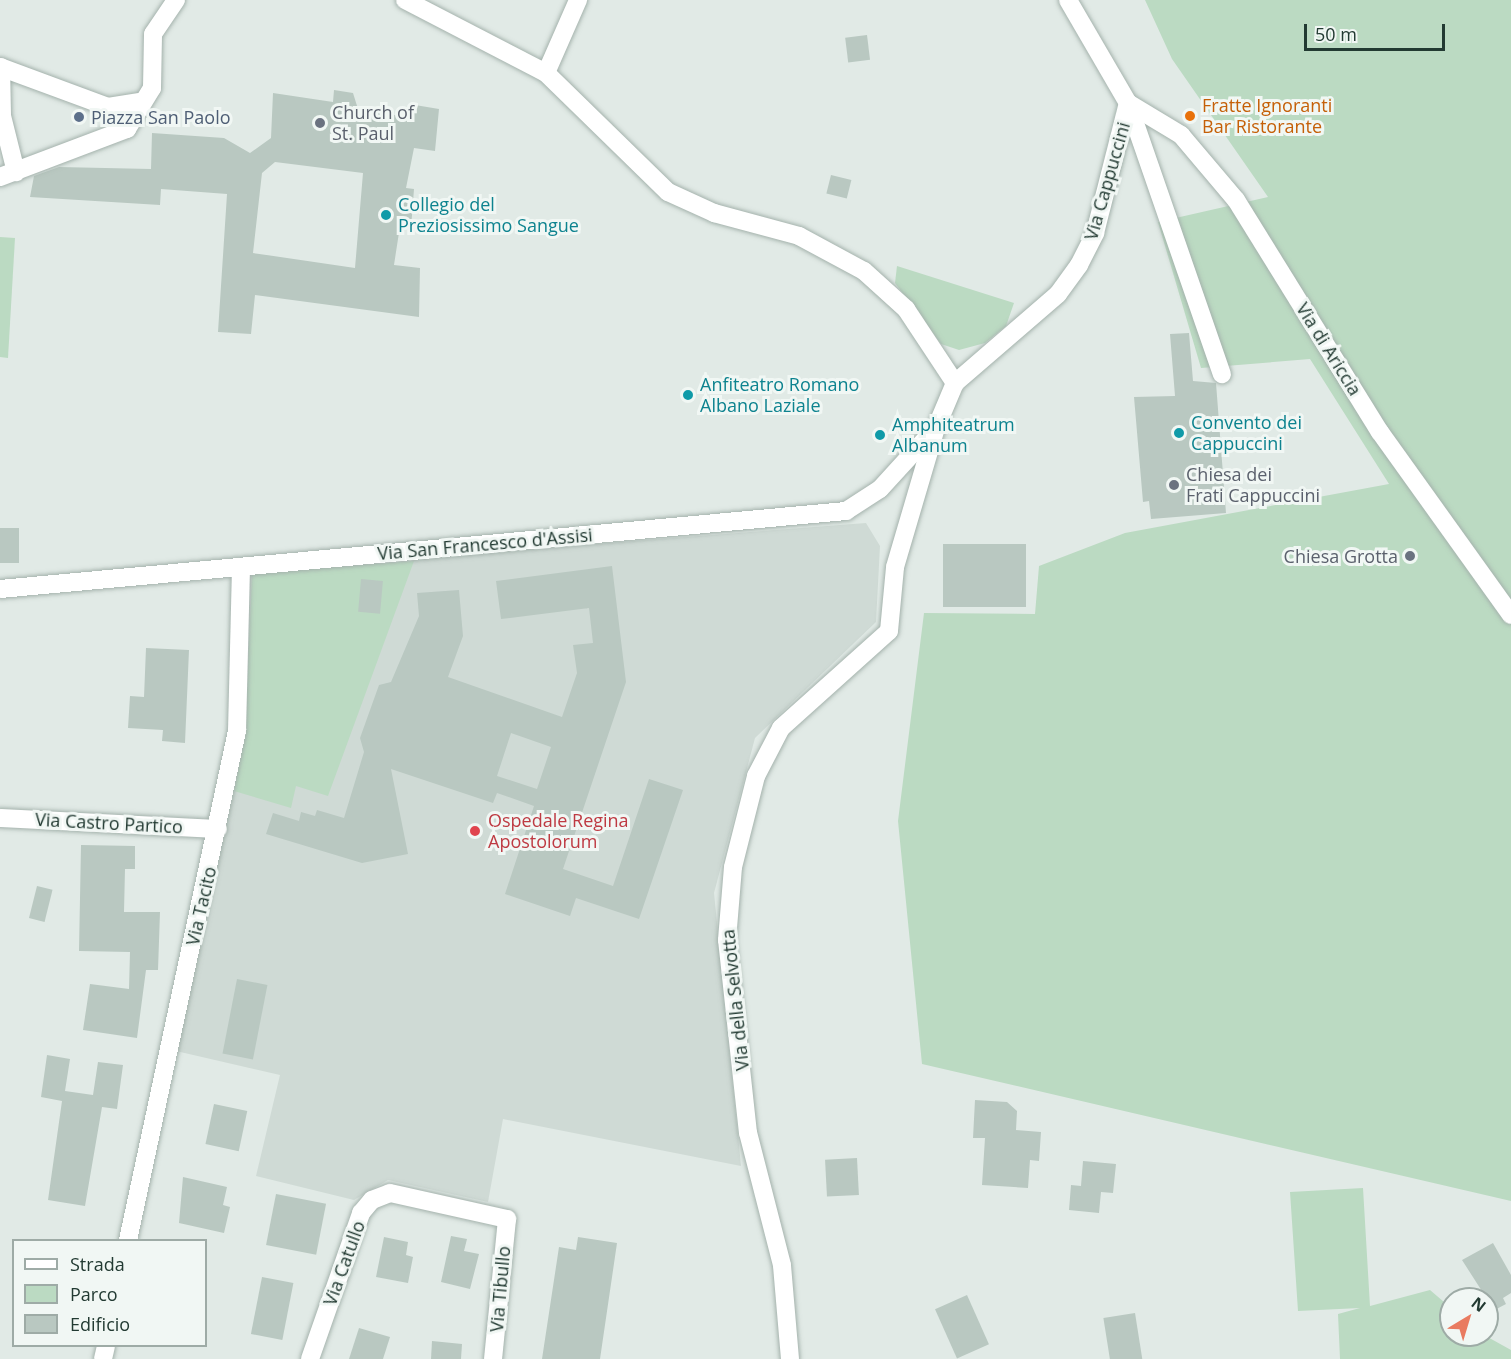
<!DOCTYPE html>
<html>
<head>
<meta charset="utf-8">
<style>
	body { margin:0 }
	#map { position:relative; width:1511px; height:1359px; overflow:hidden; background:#e1eae6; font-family:"Open Sans",sans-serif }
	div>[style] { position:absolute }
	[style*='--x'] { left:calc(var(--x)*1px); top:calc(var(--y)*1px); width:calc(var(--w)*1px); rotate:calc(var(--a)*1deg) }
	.built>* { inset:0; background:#cfdad5 }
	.green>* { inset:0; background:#bbdac2 }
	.building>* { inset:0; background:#b9c8c1; transform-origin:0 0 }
	.roads { filter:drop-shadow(0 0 2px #a4b2ac) drop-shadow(0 0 2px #a4b2ac) }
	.minor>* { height:18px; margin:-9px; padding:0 9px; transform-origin:9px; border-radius:9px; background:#fff }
	.dots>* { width:16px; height:16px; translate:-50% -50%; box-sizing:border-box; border:3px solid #f1f7f4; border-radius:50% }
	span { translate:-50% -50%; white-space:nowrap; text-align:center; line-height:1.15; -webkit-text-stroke:6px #f1f7f4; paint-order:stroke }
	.food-label { font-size:18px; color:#c56008 }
	.left { translate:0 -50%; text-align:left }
	.worship-label { font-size:18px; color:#5b616d }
	.right { translate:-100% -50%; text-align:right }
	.service-label { font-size:18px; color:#4e5e75 }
	.street-label { font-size:18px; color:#223a32 }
	.culture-label { font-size:18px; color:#0d838f }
	.health-label { font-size:18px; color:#be3a42 }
	.legend { position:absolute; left:12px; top:1239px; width:195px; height:108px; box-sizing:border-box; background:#f1f7f4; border:2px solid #9eaba6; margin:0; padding:8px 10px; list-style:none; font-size:18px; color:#223a32 }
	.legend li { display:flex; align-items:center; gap:12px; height:30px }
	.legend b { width:30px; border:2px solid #9eaba6 }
	.north { position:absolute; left:1439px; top:1287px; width:60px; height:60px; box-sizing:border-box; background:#f1f7f4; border:2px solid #9eaba6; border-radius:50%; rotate:38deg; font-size:16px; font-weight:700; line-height:24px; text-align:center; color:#223a32 }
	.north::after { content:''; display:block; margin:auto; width:21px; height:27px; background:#e97b60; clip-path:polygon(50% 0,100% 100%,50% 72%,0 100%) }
	.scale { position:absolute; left:1304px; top:24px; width:141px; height:27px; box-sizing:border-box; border:3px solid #223a32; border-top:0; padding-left:8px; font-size:18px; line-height:21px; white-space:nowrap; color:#223a32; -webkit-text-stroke:4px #f1f7f4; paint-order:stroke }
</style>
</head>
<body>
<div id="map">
	<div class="built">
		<div style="clip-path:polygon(866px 523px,880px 546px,876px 622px,755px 738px,714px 893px,741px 1166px,503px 1119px,488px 1202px,388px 1180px,354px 1200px,256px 1176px,280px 1075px,176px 1051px,243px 735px,249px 571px)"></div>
	</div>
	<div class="green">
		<div style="clip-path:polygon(1145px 0,1511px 0,1511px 1201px,922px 1064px,898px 821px,924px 613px,1035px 614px,1039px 566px,1125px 533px,1389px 484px,1310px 359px,1201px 368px,1158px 222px,1268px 197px,1172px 59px)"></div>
		<div style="clip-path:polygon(0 237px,15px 238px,8px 358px,0 357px)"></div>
		<div style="clip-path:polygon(897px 266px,1014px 303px,1006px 326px,985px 343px,959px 350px,941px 344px,895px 283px)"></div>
		<div style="clip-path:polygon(414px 561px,328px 796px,296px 786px,291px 808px,234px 791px,245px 736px,252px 574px)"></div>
		<div style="clip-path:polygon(1363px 1188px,1370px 1306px,1430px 1290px,1451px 1308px,1451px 1335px,1484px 1335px,1511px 1350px,1511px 1359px,1340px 1359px,1338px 1314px,1360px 1308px,1298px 1311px,1290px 1192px)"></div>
	</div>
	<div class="building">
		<div style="left:867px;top:35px;width:25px;height:22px;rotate:83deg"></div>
		<div style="clip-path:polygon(evenodd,334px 90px,353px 93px,358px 109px,407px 117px,409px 104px,439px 109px,435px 151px,414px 148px,406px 188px,414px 189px,411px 228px,400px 226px,394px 265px,420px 268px,419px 317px,255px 295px,251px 334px,218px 332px,227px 194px,161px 189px,160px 205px,30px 197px,34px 176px,59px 167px,151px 169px,152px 133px,224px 138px,250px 153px,271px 138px,273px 93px,333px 102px,334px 90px,275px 162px,363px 173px,355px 268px,253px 253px,262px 173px,275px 162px)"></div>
		<div style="left:831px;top:175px;width:21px;height:19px;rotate:14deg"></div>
		<div style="clip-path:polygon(1189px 333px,1193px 381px,1216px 383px,1226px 513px,1151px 519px,1149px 501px,1143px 502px,1134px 397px,1175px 396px,1170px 334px)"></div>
		<div style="left:0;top:528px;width:19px;height:35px"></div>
		<div style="left:943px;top:544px;width:83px;height:63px"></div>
		<div style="clip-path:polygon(evenodd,612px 566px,626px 682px,563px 869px,613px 886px,649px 779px,683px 790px,639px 919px,576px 898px,570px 916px,505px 894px,534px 806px,497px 793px,493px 803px,391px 769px,408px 854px,362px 863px,266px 834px,273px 813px,299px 821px,301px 812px,315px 816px,317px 810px,344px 818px,364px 752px,360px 738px,379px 685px,391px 682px,419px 616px,417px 593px,459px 590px,463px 636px,448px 677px,562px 717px,577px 673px,573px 645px,593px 643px,589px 608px,501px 619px,496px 581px,612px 566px,511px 733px,551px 747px,537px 789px,497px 776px,511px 733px)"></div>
		<div style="left:361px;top:579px;width:22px;height:33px;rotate:5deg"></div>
		<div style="clip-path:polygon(146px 648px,189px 650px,185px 743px,162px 741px,163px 730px,128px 728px,130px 696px,144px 697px)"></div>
		<div style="clip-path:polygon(81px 845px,135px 846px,135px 869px,125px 869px,124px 912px,160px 912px,158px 970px,146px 970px,137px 1038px,83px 1030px,90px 984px,129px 989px,130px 952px,79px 951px)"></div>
		<div style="left:37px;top:886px;width:16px;height:33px;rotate:14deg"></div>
		<div style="left:237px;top:979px;width:31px;height:76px;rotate:11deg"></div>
		<div style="clip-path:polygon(47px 1055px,70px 1059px,65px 1091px,93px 1095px,98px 1062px,123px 1065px,117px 1109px,102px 1107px,85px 1206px,48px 1200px,62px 1101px,41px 1097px)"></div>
		<div style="clip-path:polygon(975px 1100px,1007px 1102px,1017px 1111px,1016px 1130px,1041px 1132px,1039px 1161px,1030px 1160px,1028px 1188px,982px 1185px,985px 1138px,973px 1138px)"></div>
		<div style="left:214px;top:1104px;width:34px;height:41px;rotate:12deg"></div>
		<div style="left:857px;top:1158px;width:37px;height:32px;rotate:87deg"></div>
		<div style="clip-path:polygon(1083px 1161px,1116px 1164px,1113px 1193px,1101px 1192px,1099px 1213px,1069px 1210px,1071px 1185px,1081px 1186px)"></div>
		<div style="clip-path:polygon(183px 1177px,227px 1187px,223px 1205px,230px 1207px,224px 1233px,179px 1223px)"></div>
		<div style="left:276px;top:1194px;width:51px;height:52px;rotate:11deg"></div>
		<div style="clip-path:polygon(451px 1236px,467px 1239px,464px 1251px,479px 1254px,470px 1289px,441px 1282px)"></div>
		<div style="clip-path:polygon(384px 1237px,408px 1242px,406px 1255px,413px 1257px,408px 1283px,376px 1277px)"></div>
		<div style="clip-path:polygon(578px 1237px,617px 1243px,600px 1359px,542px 1359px,559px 1247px,576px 1250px)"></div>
		<div style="clip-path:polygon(1493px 1243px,1511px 1275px,1511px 1293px,1503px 1298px,1506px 1304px,1487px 1314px,1487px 1299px,1462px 1260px)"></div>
		<div style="left:262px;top:1277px;width:32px;height:58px;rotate:11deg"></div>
		<div style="left:967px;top:1295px;width:54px;height:35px;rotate:66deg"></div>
		<div style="left:1135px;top:1313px;width:47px;height:32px;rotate:81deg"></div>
		<div style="clip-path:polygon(359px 1328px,390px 1337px,383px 1359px,349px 1359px)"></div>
		<div style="clip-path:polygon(432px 1341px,462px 1344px,461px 1359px,431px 1359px)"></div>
	</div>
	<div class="roads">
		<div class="minor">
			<div style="--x:405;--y:0;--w:159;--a:27.4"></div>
			<div style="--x:546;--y:73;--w:170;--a:44.3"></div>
			<div style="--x:668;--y:192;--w:51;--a:24.5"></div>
			<div style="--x:714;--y:213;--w:88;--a:15.1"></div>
			<div style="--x:799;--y:236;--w:74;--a:28.3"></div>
			<div style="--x:864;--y:271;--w:57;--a:42.1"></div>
			<div style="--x:906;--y:309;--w:89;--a:56.5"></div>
			<div style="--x:1068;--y:0;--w:119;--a:59.8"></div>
			<div style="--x:1128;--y:103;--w:287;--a:70.9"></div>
			<div style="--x:0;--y:67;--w:115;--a:20.3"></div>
			<div style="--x:108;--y:107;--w:32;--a:-9"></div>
			<div style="--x:1;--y:67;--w:49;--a:88.8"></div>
			<div style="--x:2;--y:116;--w:58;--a:76"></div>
			<div style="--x:546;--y:73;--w:80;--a:-66.3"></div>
			<div style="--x:1128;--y:103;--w:62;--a:31.1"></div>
			<div style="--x:1181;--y:135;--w:85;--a:49.8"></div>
			<div style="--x:1236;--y:200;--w:273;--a:58.2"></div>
			<div style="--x:1380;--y:432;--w:225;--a:54.4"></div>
			<div style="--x:0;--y:177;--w:136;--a:-20.7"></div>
			<div style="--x:127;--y:129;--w:48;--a:-58.6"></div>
			<div style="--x:152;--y:88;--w:54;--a:-88.9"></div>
			<div style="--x:153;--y:34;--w:41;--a:-55.9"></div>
			<div style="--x:0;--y:589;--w:850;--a:-5.27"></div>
			<div style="--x:846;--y:511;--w:40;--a:-32.9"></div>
			<div style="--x:880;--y:489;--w:79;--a:-47.6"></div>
			<div style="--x:0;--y:818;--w:218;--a:2.9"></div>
			<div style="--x:128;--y:1240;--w:521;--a:-77.91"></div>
			<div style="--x:237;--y:731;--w:164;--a:-88.6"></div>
			<div style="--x:103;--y:1359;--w:13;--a:-77"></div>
			<div style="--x:310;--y:1359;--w:155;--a:-70.7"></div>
			<div style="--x:361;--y:1213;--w:17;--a:-50"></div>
			<div style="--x:372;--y:1200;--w:19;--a:-21"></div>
			<div style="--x:390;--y:1193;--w:120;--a:12.5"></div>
			<div style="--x:507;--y:1219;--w:141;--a:95.7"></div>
			<div style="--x:790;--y:1359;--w:94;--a:-94.9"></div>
			<div style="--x:782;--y:1265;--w:136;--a:-104.4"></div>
			<div style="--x:748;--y:1133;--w:194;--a:-96.2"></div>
			<div style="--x:727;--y:940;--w:73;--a:-85.3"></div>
			<div style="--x:733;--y:867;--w:94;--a:-75.8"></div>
			<div style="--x:756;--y:776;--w:54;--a:-62.5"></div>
			<div style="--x:781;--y:728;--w:145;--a:-41.9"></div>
			<div style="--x:889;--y:631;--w:64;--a:-84.6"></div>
			<div style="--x:895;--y:567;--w:145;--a:-73.6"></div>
			<div style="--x:936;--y:428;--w:49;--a:-67.1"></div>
			<div style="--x:955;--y:383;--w:136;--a:-40.8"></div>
			<div style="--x:1058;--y:294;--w:36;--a:-54"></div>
			<div style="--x:1079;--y:265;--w:36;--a:-63"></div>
			<div style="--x:1095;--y:233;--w:134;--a:-75.8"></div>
		</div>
	</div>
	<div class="dots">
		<div style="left:1190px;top:116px;background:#e8710a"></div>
		<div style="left:79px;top:117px;background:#5c6f8a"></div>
		<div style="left:320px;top:123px;background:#6b7280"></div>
		<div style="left:386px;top:215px;background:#0f9aa8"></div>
		<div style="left:688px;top:395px;background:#0f9aa8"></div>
		<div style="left:1179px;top:433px;background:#0f9aa8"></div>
		<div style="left:880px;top:435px;background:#0f9aa8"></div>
		<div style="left:1174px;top:485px;background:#6b7280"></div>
		<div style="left:1410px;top:556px;background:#6b7280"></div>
		<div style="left:475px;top:831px;background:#e0444e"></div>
	</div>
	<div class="food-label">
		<span class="left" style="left:1202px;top:116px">Fratte Ignoranti<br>Bar Ristorante</span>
	</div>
	<div class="worship-label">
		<span class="left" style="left:332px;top:123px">Church of<br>St. Paul</span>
		<span class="left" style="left:1186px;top:485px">Chiesa dei<br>Frati Cappuccini</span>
		<span class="right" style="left:1398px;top:556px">Chiesa Grotta</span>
	</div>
	<div class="service-label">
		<span class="left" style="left:91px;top:117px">Piazza San Paolo</span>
	</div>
	<div class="street-label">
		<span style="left:1107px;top:181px;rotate:-74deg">Via Cappuccini</span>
		<span style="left:1329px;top:349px;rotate:58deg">Via di Ariccia</span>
		<span style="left:485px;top:544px;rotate:-5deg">Via San Francesco d'Assisi</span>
		<span style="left:109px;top:823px;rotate:3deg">Via Castro Partico</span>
		<span style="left:201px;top:906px;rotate:-77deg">Via Tacito</span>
		<span style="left:735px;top:1000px;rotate:-96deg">Via della Selvotta</span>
		<span style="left:344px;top:1263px;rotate:-70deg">Via Catullo</span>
		<span style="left:500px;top:1289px;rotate:-85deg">Via Tibullo</span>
	</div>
	<div class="culture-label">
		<span class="left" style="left:398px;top:215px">Collegio del<br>Preziosissimo Sangue</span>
		<span class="left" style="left:700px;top:395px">Anfiteatro Romano<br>Albano Laziale</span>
		<span class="left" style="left:1191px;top:433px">Convento dei<br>Cappuccini</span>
		<span class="left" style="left:892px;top:435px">Amphiteatrum<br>Albanum</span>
	</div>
	<div class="health-label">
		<span class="left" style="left:488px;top:831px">Ospedale Regina<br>Apostolorum</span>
	</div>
	<ul class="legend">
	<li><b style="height:8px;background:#fff"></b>Strada</li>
	<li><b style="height:16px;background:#bbdac2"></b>Parco</li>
	<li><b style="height:16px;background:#b9c8c1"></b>Edificio</li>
	</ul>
	<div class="north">N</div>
	<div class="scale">50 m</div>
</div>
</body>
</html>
